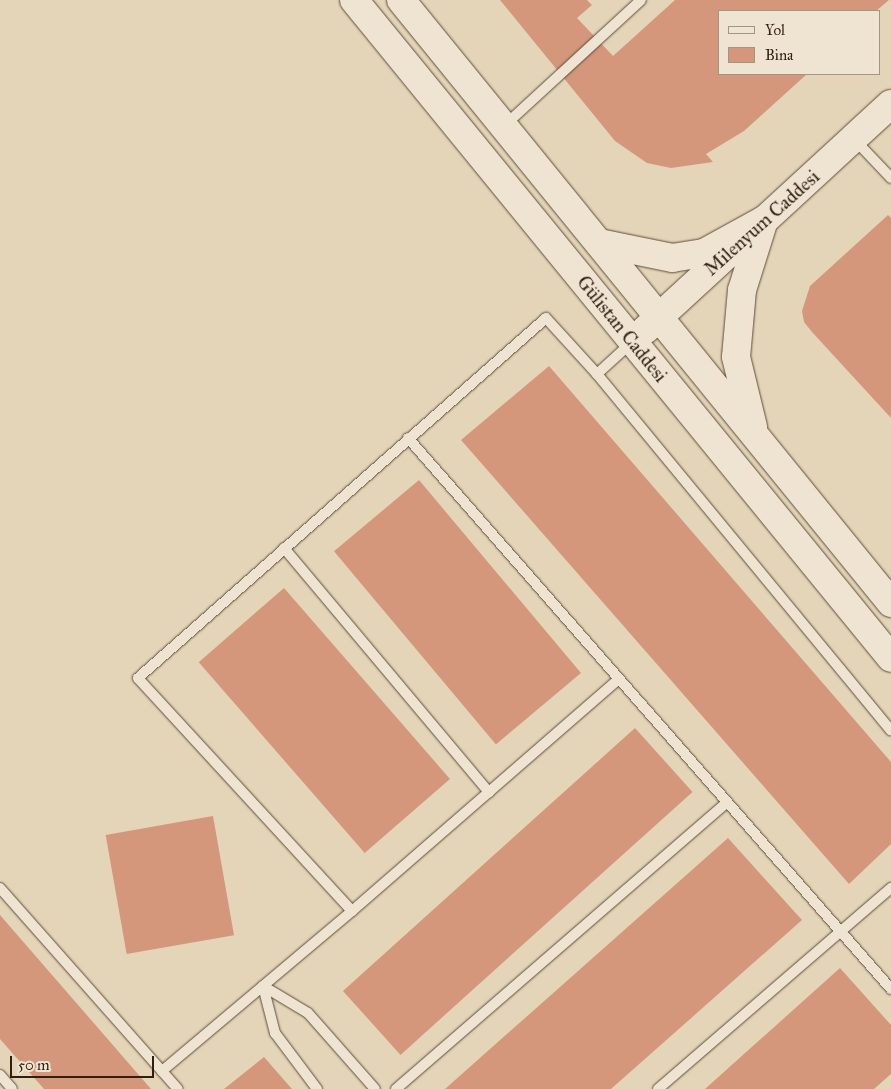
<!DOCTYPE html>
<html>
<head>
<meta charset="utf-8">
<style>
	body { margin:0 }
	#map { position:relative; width:891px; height:1089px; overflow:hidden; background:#e5d5b8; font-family:"IM FELL Great Primer",serif }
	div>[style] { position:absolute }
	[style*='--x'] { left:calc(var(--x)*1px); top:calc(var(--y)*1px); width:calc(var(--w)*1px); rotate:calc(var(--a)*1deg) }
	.building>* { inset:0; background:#d4977c; transform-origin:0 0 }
	.roads { filter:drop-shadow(0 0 1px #5d4c3c) drop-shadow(0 0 1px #5d4c3c) }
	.lane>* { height:10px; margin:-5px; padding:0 5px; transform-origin:5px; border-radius:5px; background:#eee4d1 }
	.secondary>* { height:28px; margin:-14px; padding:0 14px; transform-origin:14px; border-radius:14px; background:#eee4d1 }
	span { translate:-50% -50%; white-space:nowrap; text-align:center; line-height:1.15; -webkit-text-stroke:4px #eee4d1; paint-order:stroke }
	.street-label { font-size:19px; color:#301e13 }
	.legend { position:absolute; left:718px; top:10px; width:162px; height:65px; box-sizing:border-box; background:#eee4d1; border:1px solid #a29585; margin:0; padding:6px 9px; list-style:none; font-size:15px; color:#301e13 }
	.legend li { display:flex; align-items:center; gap:10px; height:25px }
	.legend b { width:25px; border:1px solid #a29585 }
	.scale { position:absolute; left:10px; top:1056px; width:144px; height:22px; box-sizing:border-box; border:2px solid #301e13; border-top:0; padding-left:6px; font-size:15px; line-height:18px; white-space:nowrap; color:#301e13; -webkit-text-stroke:4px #eee4d1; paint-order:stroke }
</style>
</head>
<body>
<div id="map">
	<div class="building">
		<div style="clip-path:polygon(500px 0,587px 0,592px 5px,577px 18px,613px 56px,675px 0,889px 0,876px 11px,720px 11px,720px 74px,807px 74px,744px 131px,706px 154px,713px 162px,671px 168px,647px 163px,615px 141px)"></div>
		<div style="clip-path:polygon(888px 215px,891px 218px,891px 418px,812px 332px,804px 322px,802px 311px,810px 286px)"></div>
		<div style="clip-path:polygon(549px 366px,891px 762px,891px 844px,849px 884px,461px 440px)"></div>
		<div style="left:419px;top:480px;width:252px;height:111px;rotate:50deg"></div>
		<div style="left:284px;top:588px;width:253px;height:113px;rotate:49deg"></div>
		<div style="left:635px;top:728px;width:86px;height:393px;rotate:48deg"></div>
		<div style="left:213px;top:816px;width:121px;height:109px;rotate:80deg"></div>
		<div style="clip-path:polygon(728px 838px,802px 920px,611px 1089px,445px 1089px)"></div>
		<div style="clip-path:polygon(0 915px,151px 1089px,44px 1089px,0 1039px)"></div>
		<div style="clip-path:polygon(840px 968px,891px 1025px,891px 1074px,874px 1089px,705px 1089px)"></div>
		<div style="clip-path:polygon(264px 1057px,292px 1089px,224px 1089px)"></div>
	</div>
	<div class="roads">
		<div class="lane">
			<div style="--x:504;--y:126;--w:186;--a:-42.6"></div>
			<div style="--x:854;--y:139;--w:54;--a:46.5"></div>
			<div style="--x:597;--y:374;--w:47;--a:-42.4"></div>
			<div style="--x:408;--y:438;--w:733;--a:48.76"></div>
			<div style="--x:284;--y:548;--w:319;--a:50"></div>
			<div style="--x:0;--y:888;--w:268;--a:48.5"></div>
			<div style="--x:352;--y:911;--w:352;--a:-41"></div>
			<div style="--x:263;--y:986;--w:52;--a:31"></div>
			<div style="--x:308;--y:1013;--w:101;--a:48.6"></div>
			<div style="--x:263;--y:986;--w:49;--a:75.7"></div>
			<div style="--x:275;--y:1033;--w:70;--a:53.1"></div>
			<div style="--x:162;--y:1071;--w:248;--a:-40.1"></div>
			<div style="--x:352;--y:911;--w:316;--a:-132.6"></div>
			<div style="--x:138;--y:678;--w:544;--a:-41.42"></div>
			<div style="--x:546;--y:318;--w:76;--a:47.7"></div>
			<div style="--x:597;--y:374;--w:462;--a:50.5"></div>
			<div style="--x:0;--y:1075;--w:18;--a:49"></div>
			<div style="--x:396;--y:1089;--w:435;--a:-40.9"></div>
			<div style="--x:658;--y:1089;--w:308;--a:-40.8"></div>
		</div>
		<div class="secondary">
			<div style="--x:354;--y:0;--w:849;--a:50.78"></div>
			<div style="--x:401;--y:0;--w:777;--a:50.9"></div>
			<div style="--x:599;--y:243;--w:75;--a:11.6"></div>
			<div style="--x:672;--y:258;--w:32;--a:-9"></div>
			<div style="--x:704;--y:253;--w:68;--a:-28.8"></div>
			<div style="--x:764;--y:220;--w:73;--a:107.4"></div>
			<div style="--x:742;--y:290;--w:67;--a:95.1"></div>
			<div style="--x:736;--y:357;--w:72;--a:76.3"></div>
			<div style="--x:645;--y:330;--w:334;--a:-42.6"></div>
		</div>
	</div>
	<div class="street-label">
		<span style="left:762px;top:223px;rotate:-42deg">Milenyum Caddesi</span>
		<span style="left:622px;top:329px;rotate:51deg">Gülistan Caddesi</span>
	</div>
	<ul class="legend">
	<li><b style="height:6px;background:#eee4d1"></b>Yol</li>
	<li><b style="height:14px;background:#d4977c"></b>Bina</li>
	</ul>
	<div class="scale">50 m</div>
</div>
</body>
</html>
